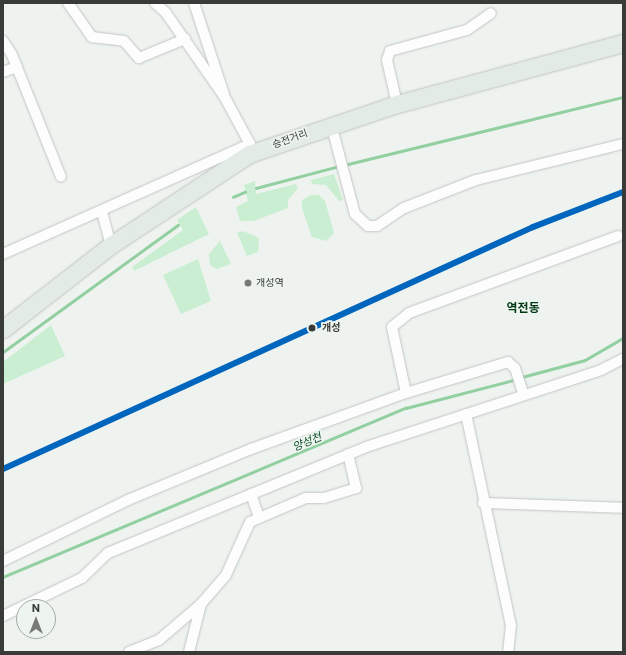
<!DOCTYPE html>
<html>
<head>
<meta charset="utf-8">
<style>
	body { margin:0 }
	#map { position:relative; width:626px; height:655px; overflow:hidden; background:#eff3f0; font-family:Commissioner,"Noto Sans KR",sans-serif }
	div>[style] { position:absolute }
	[style*='--x'] { left:calc(var(--x)*1px); top:calc(var(--y)*1px); width:calc(var(--w)*1px); rotate:calc(var(--a)*1deg) }
	.green>* { inset:0; background:#caeed1 }
	.stream>* { height:2.5px; margin:-1.25px; padding:0 1.25px; transform-origin:1.25px; border-radius:1.25px; background:#92cfa1 }
	.roads { filter:drop-shadow(0 0 1px #c1c4c2) drop-shadow(0 0 1px #c1c4c2) }
	.street>* { height:10px; margin:-5px; padding:0 5px; transform-origin:5px; border-radius:5px; background:#fdfdfd }
	.primary>* { height:17px; margin:-8.5px; padding:0 8.5px; transform-origin:8.5px; border-radius:8.5px; background:#e2ebe5 }
	.rail>* { height:4px; margin-top:-2px; transform-origin:0; background:repeating-linear-gradient(90deg,#eef4ef 0 8px,#d6d7d6 0 16px); box-sizing:border-box; border-block:1px solid #d6d7d6 }
	.rail-1>* { height:6px; margin:-3px; padding:0 3px; transform-origin:3px; border-radius:3px; background:#0065bd }
	.dots>* { width:11px; height:11px; translate:-50% -50%; box-sizing:border-box; border:2px solid #eef4ef; border-radius:50% }
	span { translate:-50% -50%; white-space:nowrap; text-align:center; line-height:1.15; -webkit-text-stroke:3.5px #eef4ef; paint-order:stroke }
	.street-label { font-size:10px; color:#393b39 }
	.poi-label { font-size:10px; color:#393b39 }
	.left { translate:0 -50%; text-align:left }
	.stop-label { font-size:10px; color:#393b39; font-weight:700 }
	.water-label { font-size:11px; color:#115027; font-style:italic }
	.quarter-label { font-size:12px; color:#013816; font-weight:700 }
	.frame { position:absolute; inset:0; border:4px solid #393b39; pointer-events:none }
	.north { position:absolute; left:16px; top:599px; width:40px; height:40px; box-sizing:border-box; background:#eef4ef; border:1px solid #a6aaa6; border-radius:50%; rotate:0deg; font-size:11px; font-weight:700; line-height:16px; text-align:center; color:#393b39 }
	.north::after { content:''; display:block; margin:auto; width:14px; height:18px; background:#797b79; clip-path:polygon(50% 0,100% 100%,50% 72%,0 100%) }
</style>
</head>
<body>
<div id="map">
	<div class="green">
		<div style="clip-path:polygon(334px 174px,343px 200px,339px 201px,326px 185px,312px 184px,311px 180px)"></div>
		<div style="clip-path:polygon(255px 181px,256px 194px,296px 184px,298px 188px,288px 200px,288px 208px,254px 221px,240px 221px,236px 207px,248px 201px,244px 185px)"></div>
		<div style="clip-path:polygon(311px 195px,319px 195px,325px 201px,334px 233px,326px 241px,312px 237px,302px 208px,302px 200px)"></div>
		<div style="clip-path:polygon(196px 207px,209px 234px,134px 271px,132px 267px,183px 230px,177px 220px)"></div>
		<div style="clip-path:polygon(243px 231px,259px 238px,258px 252px,247px 256px,237px 233px)"></div>
		<div style="clip-path:polygon(220px 241px,231px 264px,216px 269px,210px 265px,209px 254px)"></div>
		<div style="clip-path:polygon(198px 259px,211px 301px,181px 314px,163px 275px)"></div>
		<div style="clip-path:polygon(51px 325px,65px 356px,3px 384px,3px 362px)"></div>
	</div>
	<div class="stream">
		<div style="--x:344;--y:165;--w:287;--a:-13.7"></div>
		<div style="--x:256;--y:188;--w:86;--a:-14.8"></div>
		<div style="--x:233;--y:197;--w:13;--a:-23"></div>
		<div style="--x:3;--y:352;--w:216;--a:-36"></div>
		<div style="--x:522;--y:377;--w:65;--a:-15.1"></div>
		<div style="--x:585;--y:360;--w:44;--a:-30.1"></div>
		<div style="--x:3;--y:577;--w:437;--a:-22.8"></div>
		<div style="--x:406;--y:408;--w:115;--a:-14.6"></div>
	</div>
	<div class="roads">
		<div class="street">
			<div style="--x:68;--y:3;--w:42;--a:54.8"></div>
			<div style="--x:92;--y:37;--w:32;--a:7"></div>
			<div style="--x:124;--y:41;--w:23;--a:49"></div>
			<div style="--x:139;--y:58;--w:50;--a:-22.4"></div>
			<div style="--x:155;--y:3;--w:15;--a:42"></div>
			<div style="--x:166;--y:13;--w:101;--a:55.1"></div>
			<div style="--x:224;--y:96;--w:55;--a:61.6"></div>
			<div style="--x:194;--y:3;--w:96;--a:71.8"></div>
			<div style="--x:3;--y:41;--w:17;--a:57"></div>
			<div style="--x:12;--y:55;--w:131;--a:68.1"></div>
			<div style="--x:3;--y:72;--w:15;--a:-20"></div>
			<div style="--x:397;--y:104;--w:45;--a:-102.8"></div>
			<div style="--x:387;--y:60;--w:9;--a:-72"></div>
			<div style="--x:390;--y:51;--w:80;--a:-15.3"></div>
			<div style="--x:467;--y:30;--w:29;--a:-35"></div>
			<div style="--x:331;--y:124;--w:93;--a:75.1"></div>
			<div style="--x:355;--y:214;--w:18;--a:43"></div>
			<div style="--x:368;--y:226;--w:9;--a:0"></div>
			<div style="--x:377;--y:226;--w:32;--a:-34"></div>
			<div style="--x:404;--y:208;--w:77;--a:-21.3"></div>
			<div style="--x:476;--y:180;--w:151;--a:-13.8"></div>
			<div style="--x:102;--y:212;--w:34;--a:75"></div>
			<div style="--x:3;--y:254;--w:270;--a:-24"></div>
			<div style="--x:250;--y:144;--w:10;--a:96"></div>
			<div style="--x:406;--y:393;--w:67;--a:-102"></div>
			<div style="--x:392;--y:327;--w:22;--a:-39"></div>
			<div style="--x:409;--y:313;--w:223;--a:-20.2"></div>
			<div style="--x:466;--y:414;--w:216;--a:78"></div>
			<div style="--x:511;--y:625;--w:27;--a:96"></div>
			<div style="--x:251;--y:494;--w:24;--a:71"></div>
			<div style="--x:483;--y:503;--w:140;--a:2"></div>
			<div style="--x:3;--y:561;--w:139;--a:-26"></div>
			<div style="--x:128;--y:500;--w:133;--a:-22.5"></div>
			<div style="--x:251;--y:449;--w:165;--a:-19.9"></div>
			<div style="--x:406;--y:393;--w:107;--a:-16.9"></div>
			<div style="--x:508;--y:362;--w:9;--a:41"></div>
			<div style="--x:515;--y:368;--w:28;--a:72"></div>
			<div style="--x:3;--y:616;--w:88;--a:-25.7"></div>
			<div style="--x:82;--y:578;--w:36;--a:-44"></div>
			<div style="--x:108;--y:553;--w:279;--a:-22.3"></div>
			<div style="--x:366;--y:447;--w:247;--a:-18.1"></div>
			<div style="--x:601;--y:370;--w:25;--a:-27"></div>
			<div style="--x:129;--y:652;--w:32;--a:-22"></div>
			<div style="--x:159;--y:640;--w:55;--a:-40.6"></div>
			<div style="--x:201;--y:604;--w:38;--a:-49"></div>
			<div style="--x:226;--y:575;--w:58;--a:-65.6"></div>
			<div style="--x:250;--y:522;--w:61;--a:-23.2"></div>
			<div style="--x:306;--y:498;--w:18;--a:0"></div>
			<div style="--x:324;--y:498;--w:34;--a:-17"></div>
			<div style="--x:356;--y:488;--w:35;--a:-103"></div>
			<div style="--x:189;--y:652;--w:49;--a:-76"></div>
		</div>
		<div class="primary">
			<div style="--x:3;--y:329;--w:137;--a:-37.9"></div>
			<div style="--x:111;--y:245;--w:165;--a:-33.4"></div>
			<div style="--x:249;--y:154;--w:156;--a:-18.7"></div>
			<div style="--x:397;--y:104;--w:234;--a:-15.1"></div>
		</div>
	</div>
	<div class="rail">
		<div style="--x:312;--y:329;--w:243;--a:-24.8"></div>
		<div style="--x:533;--y:227;--w:97;--a:-21.3"></div>
	</div>
	<div class="rail-1">
		<div style="--x:3;--y:469;--w:583;--a:-24.54"></div>
		<div style="--x:533;--y:227;--w:97;--a:-21.3"></div>
	</div>
	<div class="dots">
		<div style="left:248px;top:283px;background:#797b79"></div>
		<div style="left:312px;top:328px;background:#393b39"></div>
	</div>
	<div class="street-label">
		<span style="left:290px;top:139px;rotate:-20deg">승전거리</span>
	</div>
	<div class="poi-label">
		<span class="left" style="left:256px;top:283px">개성역</span>
	</div>
	<div class="stop-label">
		<span class="left" style="left:322px;top:328px">개성</span>
	</div>
	<div class="water-label">
		<span style="left:307px;top:442px;rotate:-23deg">양성천</span>
	</div>
	<div class="quarter-label">
		<span style="left:523px;top:308px">역전동</span>
	</div>
	<div class="frame"></div>
	<div class="north">N</div>
</div>
</body>
</html>
